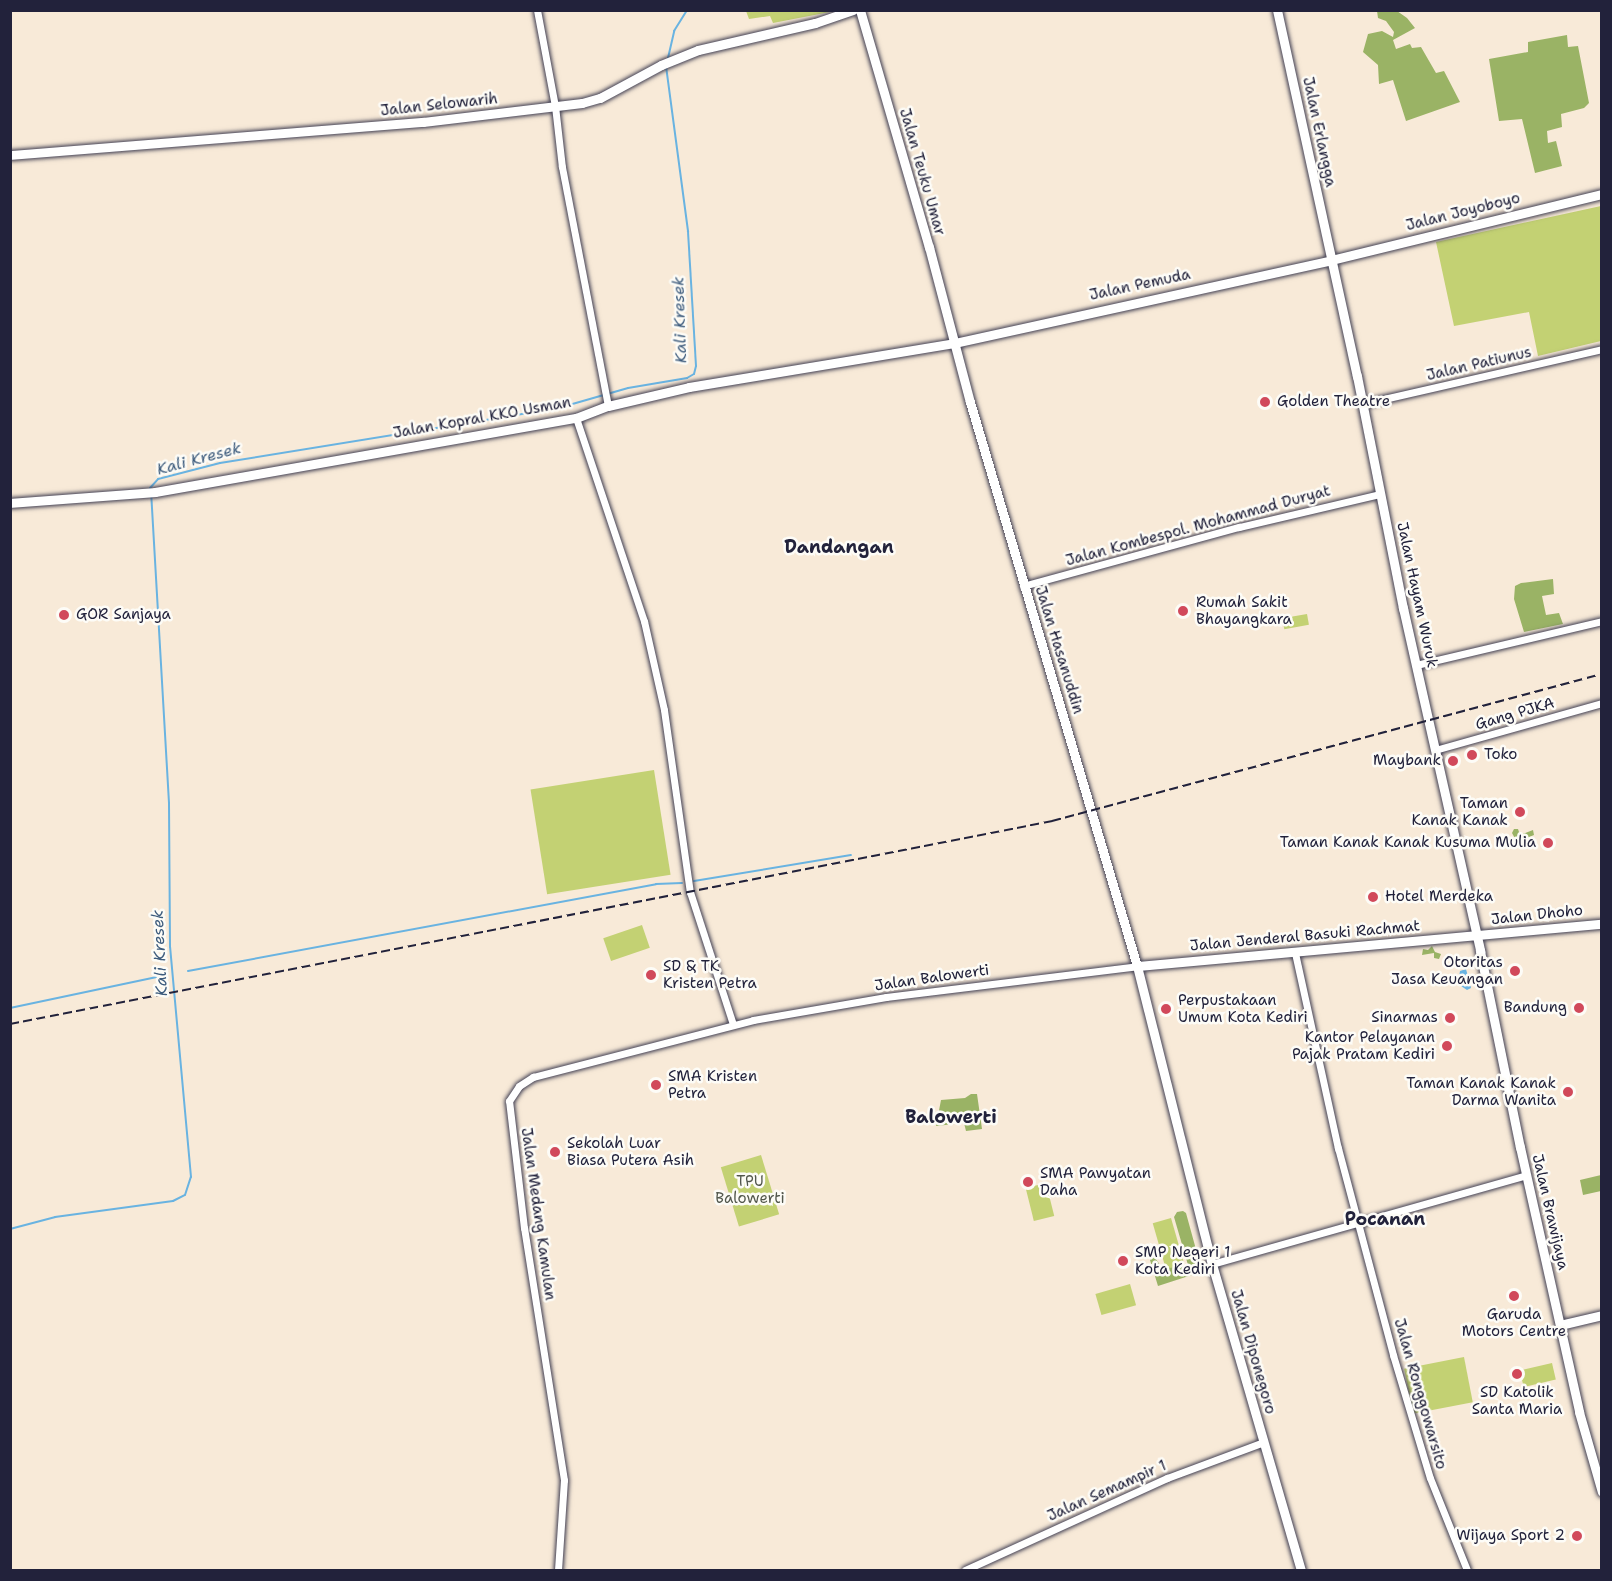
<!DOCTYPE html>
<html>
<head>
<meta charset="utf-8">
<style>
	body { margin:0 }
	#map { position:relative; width:1612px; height:1581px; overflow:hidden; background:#f8ead8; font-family:"Shantell Sans",sans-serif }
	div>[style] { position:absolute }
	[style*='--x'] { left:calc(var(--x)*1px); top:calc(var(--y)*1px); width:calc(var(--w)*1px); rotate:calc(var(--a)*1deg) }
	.green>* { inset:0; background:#c3d173; transform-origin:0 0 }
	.forest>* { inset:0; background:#9ab365 }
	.water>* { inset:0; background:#69b3e1 }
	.stream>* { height:2px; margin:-1px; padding:0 1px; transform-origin:1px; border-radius:1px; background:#69b3e1 }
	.roads { filter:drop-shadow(0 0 2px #424053) drop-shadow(0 0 2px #424053) }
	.minor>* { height:7px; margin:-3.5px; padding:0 3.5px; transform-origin:3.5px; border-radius:3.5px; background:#fff }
	.major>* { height:9px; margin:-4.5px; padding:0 4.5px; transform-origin:4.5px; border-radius:4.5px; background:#fff }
	.rail>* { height:2px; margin-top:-1px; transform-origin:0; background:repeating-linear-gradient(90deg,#22223b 0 9px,transparent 0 13.5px) }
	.dots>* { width:16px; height:16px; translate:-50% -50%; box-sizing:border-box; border:3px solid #fdfcf7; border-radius:50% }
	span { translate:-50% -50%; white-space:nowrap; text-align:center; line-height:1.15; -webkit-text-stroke:5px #fdfcf7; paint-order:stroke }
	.street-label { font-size:15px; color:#22223b }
	.poi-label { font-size:15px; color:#22223b }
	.left { translate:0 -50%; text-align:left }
	.right { translate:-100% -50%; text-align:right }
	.park-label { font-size:15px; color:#52574c }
	.water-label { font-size:16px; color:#3e5c7d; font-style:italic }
	.quarter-label { font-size:18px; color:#22223b; font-weight:700 }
	.frame { position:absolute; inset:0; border:12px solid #22223b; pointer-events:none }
</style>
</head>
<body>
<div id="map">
	<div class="green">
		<div style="clip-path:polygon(746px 11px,746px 10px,835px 11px,773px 23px,770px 16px,749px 19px)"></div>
		<div style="clip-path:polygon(1601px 206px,1601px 341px,1538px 356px,1529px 312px,1454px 326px,1436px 242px)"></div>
		<div style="left:1307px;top:614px;width:11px;height:25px;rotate:80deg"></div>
		<div style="left:654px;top:770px;width:106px;height:125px;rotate:81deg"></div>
		<div style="left:642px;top:925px;width:24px;height:41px;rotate:71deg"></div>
		<div style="left:761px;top:1155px;width:62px;height:42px;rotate:73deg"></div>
		<div style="left:1046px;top:1183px;width:34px;height:21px;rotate:76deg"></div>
		<div style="left:1171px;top:1218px;width:50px;height:19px;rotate:74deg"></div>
		<div style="left:1130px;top:1284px;width:22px;height:36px;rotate:74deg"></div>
		<div style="left:1464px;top:1357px;width:46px;height:61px;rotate:79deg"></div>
		<div style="left:1552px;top:1363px;width:17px;height:33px;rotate:77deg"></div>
	</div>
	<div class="forest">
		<div style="clip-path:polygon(1377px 11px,1397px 11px,1407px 18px,1415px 28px,1393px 40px,1396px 49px,1410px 44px,1412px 48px,1421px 47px,1436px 73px,1444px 71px,1460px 102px,1406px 121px,1393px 80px,1379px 84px,1378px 65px,1363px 52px,1368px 34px,1382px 31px,1393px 37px,1394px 32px,1386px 21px,1378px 18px)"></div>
		<div style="clip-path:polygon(1567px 35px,1568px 47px,1578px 46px,1589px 103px,1584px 108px,1561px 114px,1562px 127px,1547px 131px,1548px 143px,1556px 141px,1562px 166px,1535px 173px,1522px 119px,1499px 121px,1489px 59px,1528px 52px,1528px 42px)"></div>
		<div style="clip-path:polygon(1553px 579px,1554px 594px,1542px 596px,1546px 615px,1559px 613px,1563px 624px,1524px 632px,1514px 599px,1515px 586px,1521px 583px)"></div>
		<div style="clip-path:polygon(1514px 829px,1518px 829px,1520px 835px,1533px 830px,1534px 835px,1517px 842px,1512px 833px)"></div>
		<div style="clip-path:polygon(1432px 946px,1435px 952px,1441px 954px,1439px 959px,1434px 958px,1434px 953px,1422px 955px,1423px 949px,1428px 950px)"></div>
		<div style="clip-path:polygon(971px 1094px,977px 1094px,982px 1129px,966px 1131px,964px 1123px,936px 1126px,941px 1100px,965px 1098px)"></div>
		<div style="clip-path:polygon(1601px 1175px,1601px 1191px,1583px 1195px,1580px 1180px)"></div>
		<div style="clip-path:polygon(1183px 1211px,1186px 1213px,1200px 1264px,1195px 1274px,1158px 1286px,1150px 1260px,1153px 1255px,1163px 1269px,1188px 1265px,1174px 1217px,1177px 1212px)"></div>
	</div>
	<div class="water">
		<div style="clip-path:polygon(1466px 969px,1471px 988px,1467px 990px,1461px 986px,1459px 977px,1460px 971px)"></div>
	</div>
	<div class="stream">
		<div style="--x:668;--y:58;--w:28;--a:-77"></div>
		<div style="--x:674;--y:31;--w:25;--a:-58"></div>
		<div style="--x:150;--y:488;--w:12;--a:-48"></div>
		<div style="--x:158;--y:479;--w:64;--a:-14.5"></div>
		<div style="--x:220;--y:463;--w:339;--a:-9.2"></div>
		<div style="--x:555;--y:409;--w:76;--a:-16"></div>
		<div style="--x:628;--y:388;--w:60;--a:-9.6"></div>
		<div style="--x:687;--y:378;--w:8;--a:-30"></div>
		<div style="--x:694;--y:374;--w:8;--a:-76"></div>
		<div style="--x:696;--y:366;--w:135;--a:-93.4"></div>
		<div style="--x:688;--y:231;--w:166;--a:-97.6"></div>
		<div style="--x:694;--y:881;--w:159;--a:-9.4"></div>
		<div style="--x:188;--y:971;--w:476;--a:-10.5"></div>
		<div style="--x:656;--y:884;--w:26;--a:-2"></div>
		<div style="--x:10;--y:1008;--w:150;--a:-11.9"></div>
		<div style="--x:10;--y:1229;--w:47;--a:-14.9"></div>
		<div style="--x:55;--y:1217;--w:119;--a:-7.7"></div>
		<div style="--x:173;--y:1201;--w:13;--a:-27"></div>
		<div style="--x:185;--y:1195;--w:19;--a:-72"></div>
		<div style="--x:191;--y:1177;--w:231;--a:-95.2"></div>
		<div style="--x:170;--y:947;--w:144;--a:-90.4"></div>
		<div style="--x:169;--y:803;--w:310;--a:-93.3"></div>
	</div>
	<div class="roads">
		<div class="minor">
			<div style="--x:537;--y:10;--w:98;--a:79.4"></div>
			<div style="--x:555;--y:106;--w:61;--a:83.5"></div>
			<div style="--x:562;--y:167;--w:243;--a:79.1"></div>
			<div style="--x:1362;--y:404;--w:246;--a:-12.9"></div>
			<div style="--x:576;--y:418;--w:214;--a:71.5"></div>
			<div style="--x:644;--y:621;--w:91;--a:77.3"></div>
			<div style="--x:664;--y:710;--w:184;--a:81.9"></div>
			<div style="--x:690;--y:892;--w:139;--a:72"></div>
			<div style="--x:1023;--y:586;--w:224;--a:-15.3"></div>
			<div style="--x:1239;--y:527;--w:145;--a:-13.2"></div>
			<div style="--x:1416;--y:665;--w:191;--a:-13.3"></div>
			<div style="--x:1435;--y:750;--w:173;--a:-15.7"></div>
			<div style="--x:1295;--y:953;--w:200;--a:77.6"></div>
			<div style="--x:1338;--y:1148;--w:214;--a:75.1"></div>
			<div style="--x:1393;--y:1355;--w:128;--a:73.3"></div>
			<div style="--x:1430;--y:1478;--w:99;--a:68.1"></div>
			<div style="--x:1212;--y:1264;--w:326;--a:-15.8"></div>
			<div style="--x:558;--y:1570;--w:90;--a:-86.2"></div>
			<div style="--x:564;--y:1480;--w:255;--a:-99"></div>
			<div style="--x:524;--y:1228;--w:128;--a:-96.7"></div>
			<div style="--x:509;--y:1101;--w:18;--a:-56"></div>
			<div style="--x:519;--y:1086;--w:17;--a:-33"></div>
			<div style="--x:533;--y:1077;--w:227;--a:-14.5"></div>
			<div style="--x:753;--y:1020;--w:135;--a:-9.8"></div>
			<div style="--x:886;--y:997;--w:253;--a:-7"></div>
			<div style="--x:965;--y:1570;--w:222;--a:-24.5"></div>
			<div style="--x:1167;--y:1478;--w:103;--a:-20.4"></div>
		</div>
		<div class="major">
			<div style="--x:860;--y:10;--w:247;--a:73.8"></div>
			<div style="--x:929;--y:247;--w:160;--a:75.2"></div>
			<div style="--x:970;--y:402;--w:588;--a:73.51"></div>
			<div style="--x:1137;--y:966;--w:307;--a:75.9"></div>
			<div style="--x:1212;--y:1264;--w:319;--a:73.8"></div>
			<div style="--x:1277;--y:10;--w:375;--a:77.7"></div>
			<div style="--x:1357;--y:376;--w:237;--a:78.8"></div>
			<div style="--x:1403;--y:608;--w:352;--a:77.3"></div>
			<div style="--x:1480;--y:951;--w:200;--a:78.5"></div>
			<div style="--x:1520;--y:1147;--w:271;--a:77.4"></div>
			<div style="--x:1579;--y:1412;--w:83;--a:74"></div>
			<div style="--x:10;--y:155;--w:414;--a:-4.6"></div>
			<div style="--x:423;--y:122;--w:160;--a:-6.8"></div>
			<div style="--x:582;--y:103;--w:19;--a:-16"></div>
			<div style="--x:600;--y:98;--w:69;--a:-28.4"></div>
			<div style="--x:661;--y:65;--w:40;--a:-22"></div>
			<div style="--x:698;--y:50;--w:120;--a:-13"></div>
			<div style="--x:815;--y:23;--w:40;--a:-18.9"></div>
			<div style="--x:10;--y:503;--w:145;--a:-4.3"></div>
			<div style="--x:155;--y:492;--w:427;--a:-10"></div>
			<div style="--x:576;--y:418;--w:34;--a:-21"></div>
			<div style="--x:608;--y:406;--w:83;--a:-13.2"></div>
			<div style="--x:689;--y:387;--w:270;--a:-9.4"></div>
			<div style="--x:955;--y:343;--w:385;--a:-12.4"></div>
			<div style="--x:1331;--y:260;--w:279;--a:-13.7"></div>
			<div style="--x:1137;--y:966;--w:467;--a:-5.2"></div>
			<div style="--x:1560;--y:1325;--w:43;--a:-13.4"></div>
		</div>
	</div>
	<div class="rail">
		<div style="--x:10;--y:1024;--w:1062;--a:-11.02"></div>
		<div style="--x:1052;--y:821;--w:565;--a:-14.97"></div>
	</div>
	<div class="dots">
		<div style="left:1265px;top:402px;background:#d1495b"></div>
		<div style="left:1183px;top:611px;background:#d1495b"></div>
		<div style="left:64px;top:615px;background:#d1495b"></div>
		<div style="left:1472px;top:755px;background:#d1495b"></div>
		<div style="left:1453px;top:761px;background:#d1495b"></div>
		<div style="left:1520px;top:812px;background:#d1495b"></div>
		<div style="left:1548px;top:843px;background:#d1495b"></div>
		<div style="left:1373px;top:897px;background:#d1495b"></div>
		<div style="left:1515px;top:971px;background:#d1495b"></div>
		<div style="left:651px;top:975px;background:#d1495b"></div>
		<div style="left:1579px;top:1008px;background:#d1495b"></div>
		<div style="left:1166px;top:1009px;background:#d1495b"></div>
		<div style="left:1450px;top:1018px;background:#d1495b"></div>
		<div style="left:1447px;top:1046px;background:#d1495b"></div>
		<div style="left:656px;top:1085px;background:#d1495b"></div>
		<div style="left:1568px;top:1092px;background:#d1495b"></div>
		<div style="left:555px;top:1152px;background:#d1495b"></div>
		<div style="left:1028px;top:1182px;background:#d1495b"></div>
		<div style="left:1123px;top:1261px;background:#d1495b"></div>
		<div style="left:1514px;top:1296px;background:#d1495b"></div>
		<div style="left:1517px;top:1374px;background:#d1495b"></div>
		<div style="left:1577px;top:1536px;background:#d1495b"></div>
	</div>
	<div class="street-label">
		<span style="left:439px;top:105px;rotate:-6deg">Jalan Selowarih</span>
		<span style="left:1319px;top:132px;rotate:78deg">Jalan Erlangga</span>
		<span style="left:922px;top:172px;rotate:74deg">Jalan Teuku Umar</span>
		<span style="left:1463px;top:212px;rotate:-14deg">Jalan Joyoboyo</span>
		<span style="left:1140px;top:285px;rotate:-12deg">Jalan Pemuda</span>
		<span style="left:1479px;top:364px;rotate:-13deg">Jalan Patiunus</span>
		<span style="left:482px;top:418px;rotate:-10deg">Jalan Kopral KKO Usman</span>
		<span style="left:1198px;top:526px;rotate:-15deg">Jalan Kombespol. Mohammad Duryat</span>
		<span style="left:1417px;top:595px;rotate:78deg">Jalan Hayam Wuruk</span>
		<span style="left:1059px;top:650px;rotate:73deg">Jalan Hasanuddin</span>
		<span style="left:1515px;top:714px;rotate:-16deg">Gang PJKA</span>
		<span style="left:1537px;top:915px;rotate:-6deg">Jalan Dhoho</span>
		<span style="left:1305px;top:936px;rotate:-5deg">Jalan Jenderal Basuki Rachmat</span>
		<span style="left:932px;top:978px;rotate:-8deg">Jalan Balowerti</span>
		<span style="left:1550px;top:1212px;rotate:77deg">Jalan Brawijaya</span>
		<span style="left:538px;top:1214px;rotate:82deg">Jalan Medang Kamulan</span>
		<span style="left:1253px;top:1352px;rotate:74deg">Jalan Diponegoro</span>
		<span style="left:1420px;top:1394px;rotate:74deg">Jalan Ronggowarsito</span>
		<span style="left:1107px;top:1491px;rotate:-24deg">Jalan Semampir 1</span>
	</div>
	<div class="poi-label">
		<span class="left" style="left:1277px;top:402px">Golden Theatre</span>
		<span class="left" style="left:1196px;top:611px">Rumah Sakit<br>Bhayangkara</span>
		<span class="left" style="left:76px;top:615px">GOR Sanjaya</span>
		<span class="left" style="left:1484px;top:755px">Toko</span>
		<span class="right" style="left:1441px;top:761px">Maybank</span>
		<span class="right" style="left:1508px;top:812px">Taman<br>Kanak Kanak</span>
		<span class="right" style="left:1536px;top:843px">Taman Kanak Kanak Kusuma Mulia</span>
		<span class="left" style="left:1385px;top:897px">Hotel Merdeka</span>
		<span class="right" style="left:1503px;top:971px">Otoritas<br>Jasa Keuangan</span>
		<span class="left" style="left:663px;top:975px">SD &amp; TK<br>Kristen Petra</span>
		<span class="left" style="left:1178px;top:1009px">Perpustakaan<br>Umum Kota Kediri</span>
		<span class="right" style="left:1567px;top:1008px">Bandung</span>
		<span class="right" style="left:1438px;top:1018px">Sinarmas</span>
		<span class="right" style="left:1435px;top:1046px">Kantor Pelayanan<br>Pajak Pratam Kediri</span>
		<span class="left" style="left:668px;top:1085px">SMA Kristen<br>Petra</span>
		<span class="right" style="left:1556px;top:1092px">Taman Kanak Kanak<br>Darma Wanita</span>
		<span class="left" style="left:567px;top:1152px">Sekolah Luar<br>Biasa Putera Asih</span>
		<span class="left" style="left:1040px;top:1182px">SMA Pawyatan<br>Daha</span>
		<span class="left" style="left:1135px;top:1261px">SMP Negeri 1<br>Kota Kediri</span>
		<span style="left:1514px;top:1323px">Garuda<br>Motors Centre</span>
		<span style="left:1517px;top:1401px">SD Katolik<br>Santa Maria</span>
		<span class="right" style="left:1565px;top:1536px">Wijaya Sport 2</span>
	</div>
	<div class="park-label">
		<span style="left:750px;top:1190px">TPU<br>Balowerti</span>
	</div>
	<div class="water-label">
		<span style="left:680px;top:320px;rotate:-92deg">Kali Kresek</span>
		<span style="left:199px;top:459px;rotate:-15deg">Kali Kresek</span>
		<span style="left:160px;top:953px;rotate:-93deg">Kali Kresek</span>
	</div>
	<div class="quarter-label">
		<span style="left:839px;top:547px">Dandangan</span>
		<span style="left:951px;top:1117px">Balowerti</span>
		<span style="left:1385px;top:1219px">Pocanan</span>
	</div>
	<div class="frame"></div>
</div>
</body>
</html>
